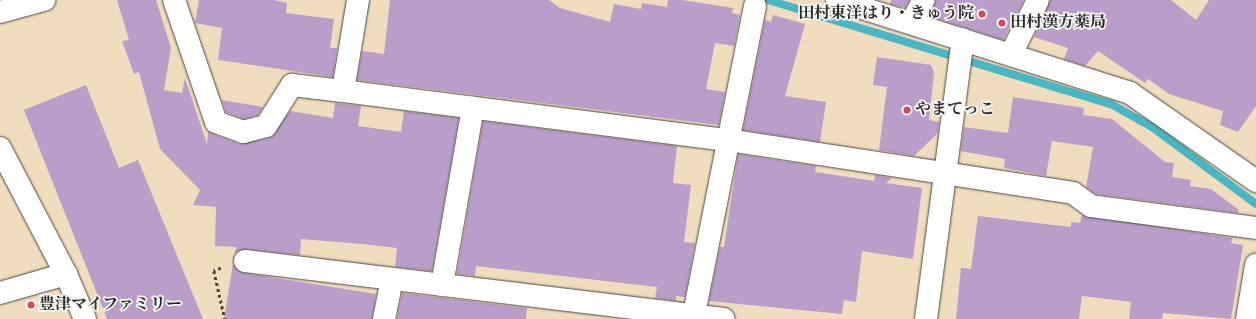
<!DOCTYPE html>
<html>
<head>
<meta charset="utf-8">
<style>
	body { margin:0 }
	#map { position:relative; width:1256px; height:319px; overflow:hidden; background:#f0ddbd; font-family:"IM FELL English","Noto Serif JP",serif }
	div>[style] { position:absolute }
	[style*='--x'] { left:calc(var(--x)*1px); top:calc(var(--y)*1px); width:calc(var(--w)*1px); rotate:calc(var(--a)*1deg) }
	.stream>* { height:8px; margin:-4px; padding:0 4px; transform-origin:4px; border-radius:4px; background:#49b6c3 }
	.building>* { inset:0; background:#ba9eca }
	.path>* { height:2.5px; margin-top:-1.25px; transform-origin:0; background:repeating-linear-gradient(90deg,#494641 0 3px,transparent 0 6px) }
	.roads { filter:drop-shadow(0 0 1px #494641) drop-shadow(0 0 1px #494641) }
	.street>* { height:22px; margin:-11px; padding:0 11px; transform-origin:11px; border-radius:11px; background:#fff }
	.dots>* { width:11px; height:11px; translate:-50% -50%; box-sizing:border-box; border:2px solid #f6f6f2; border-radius:50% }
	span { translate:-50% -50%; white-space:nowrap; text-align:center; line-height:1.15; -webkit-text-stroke:3.5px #f6f6f2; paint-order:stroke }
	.poi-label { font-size:16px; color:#2b2b2b; font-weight:700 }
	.right { translate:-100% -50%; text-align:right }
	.left { translate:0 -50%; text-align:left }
</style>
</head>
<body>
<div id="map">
	<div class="stream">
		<div style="--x:768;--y:0;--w:358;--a:16.9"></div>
		<div style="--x:1111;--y:104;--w:47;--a:29.3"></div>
		<div style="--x:1152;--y:127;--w:129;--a:36.5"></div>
	</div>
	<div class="building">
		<div style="clip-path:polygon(117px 0,156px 0,171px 48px,164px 90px,182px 93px,185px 78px,207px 144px,208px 132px,239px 144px,269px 138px,290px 111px,333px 118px,335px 103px,361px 106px,358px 126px,401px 132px,404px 111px,459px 118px,432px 271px,395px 267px,397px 248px,362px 244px,301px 239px,300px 255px,246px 249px,235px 254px,236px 247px,215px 246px,216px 207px,193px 205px,200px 190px,160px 149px,139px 72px,134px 74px,122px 41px,129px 40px)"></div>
		<div style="clip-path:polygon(199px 0,274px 0,287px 3px,286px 13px,334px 19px,330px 48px,337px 48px,333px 77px,218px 60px,222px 28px,195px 23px)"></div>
		<div style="clip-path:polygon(390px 0,549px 0,560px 8px,610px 22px,614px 4px,641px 9px,642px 3px,667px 7px,668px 0,682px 0,733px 8px,732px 13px,740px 15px,734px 46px,715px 43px,706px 89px,725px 92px,719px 125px,357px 80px,362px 51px,384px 54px)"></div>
		<div style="clip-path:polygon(891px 0,910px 0,905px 8px,890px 4px)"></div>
		<div style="clip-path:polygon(936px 0,1024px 0,1003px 40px,929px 16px)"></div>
		<div style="clip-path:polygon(1050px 0,1171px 0,1196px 20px,1209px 0,1256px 0,1256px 106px,1238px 132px,1220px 125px,1223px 111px,1169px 94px,1148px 79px,1145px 83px,1098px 51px,1085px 66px,1064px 59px,1068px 48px,1034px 37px)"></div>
		<div style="clip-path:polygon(773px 15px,805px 24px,785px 96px,826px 102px,820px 142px,743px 130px,765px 20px,771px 22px)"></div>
		<div style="clip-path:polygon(877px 57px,931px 65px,934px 73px,929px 120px,939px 122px,938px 133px,914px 156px,879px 150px,887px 87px,873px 85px)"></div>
		<div style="clip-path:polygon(86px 85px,119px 168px,138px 160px,203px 319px,107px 319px,24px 110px)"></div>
		<div style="clip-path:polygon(1013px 97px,1084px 108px,1083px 115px,1112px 119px,1165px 162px,1174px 163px,1172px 177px,1191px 180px,1190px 186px,1211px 189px,1239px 210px,1238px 213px,1096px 194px,1086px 187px,1093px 147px,1052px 141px,1046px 176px,1004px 168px,1005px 159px,961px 151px,964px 127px,1008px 133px)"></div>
		<div style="clip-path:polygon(222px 100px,263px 107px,258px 115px,244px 119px,226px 112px)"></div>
		<div style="clip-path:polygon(483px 121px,677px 146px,673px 183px,691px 185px,684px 242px,695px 243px,685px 297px,676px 296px,676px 301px,655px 298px,657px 287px,476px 266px,475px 276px,457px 274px)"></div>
		<div style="clip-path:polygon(738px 154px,816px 166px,815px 172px,874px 181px,875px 175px,892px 178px,886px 183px,922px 188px,913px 259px,862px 251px,856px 302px,844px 300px,842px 314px,709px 301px,720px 247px,724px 247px)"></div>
		<div style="clip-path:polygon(1082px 215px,1233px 238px,1231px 243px,1243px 245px,1231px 319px,1163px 313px,1162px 319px,1129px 319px,1131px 302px,1082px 296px,1079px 319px,956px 319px,961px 268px,971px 269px,978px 216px,1071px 227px,1071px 222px,1080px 223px)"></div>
		<div style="clip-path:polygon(233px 264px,244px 273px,376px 294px,372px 319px,224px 319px)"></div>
		<div style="clip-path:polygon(402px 293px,527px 308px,526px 319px,397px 319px)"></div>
	</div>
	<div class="path">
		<div style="--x:221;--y:268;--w:8;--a:157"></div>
		<div style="--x:214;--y:271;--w:49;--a:77.1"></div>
	</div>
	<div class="roads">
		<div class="street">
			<div style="--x:174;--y:0;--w:129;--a:71"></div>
			<div style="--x:216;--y:122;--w:29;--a:20"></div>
			<div style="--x:243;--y:132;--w:24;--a:-15"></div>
			<div style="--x:266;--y:126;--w:49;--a:-57.6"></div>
			<div style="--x:292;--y:85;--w:51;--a:6.7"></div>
			<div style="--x:358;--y:0;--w:92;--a:99.4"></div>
			<div style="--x:343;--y:91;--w:388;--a:7.3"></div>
			<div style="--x:728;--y:140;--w:349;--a:8.7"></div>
			<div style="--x:1073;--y:193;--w:22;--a:36"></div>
			<div style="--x:1091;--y:206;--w:166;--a:7.6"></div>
			<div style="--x:837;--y:0;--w:307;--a:17.6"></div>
			<div style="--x:1130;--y:93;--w:154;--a:34.9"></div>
			<div style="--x:0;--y:12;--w:46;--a:-15.3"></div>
			<div style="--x:911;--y:23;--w:26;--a:-61"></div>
			<div style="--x:1011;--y:54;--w:60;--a:-63.4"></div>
			<div style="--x:0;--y:148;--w:142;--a:62.4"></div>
			<div style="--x:66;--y:274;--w:49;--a:67.1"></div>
			<div style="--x:245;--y:261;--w:482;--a:6.9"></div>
			<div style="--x:442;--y:285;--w:180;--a:-80.1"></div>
			<div style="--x:0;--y:293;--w:69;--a:-16.1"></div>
			<div style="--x:384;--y:319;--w:41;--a:-78.7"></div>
			<div style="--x:693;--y:319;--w:319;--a:-78.8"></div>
			<div style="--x:926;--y:319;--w:282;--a:-82.5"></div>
			<div style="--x:1247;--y:319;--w:55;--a:-80.5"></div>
		</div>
	</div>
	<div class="dots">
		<div style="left:982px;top:14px;background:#d1495b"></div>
		<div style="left:1002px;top:23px;background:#d1495b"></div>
		<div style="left:907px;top:110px;background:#d1495b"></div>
		<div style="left:31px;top:305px;background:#d1495b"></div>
	</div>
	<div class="poi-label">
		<span class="right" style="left:974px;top:14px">田村東洋はり・きゅう院</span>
		<span class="left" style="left:1010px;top:23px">田村漢方薬局</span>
		<span class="left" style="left:915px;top:110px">やまてっこ</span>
		<span class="left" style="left:39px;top:305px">豊津マイファミリー</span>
	</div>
</div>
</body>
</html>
